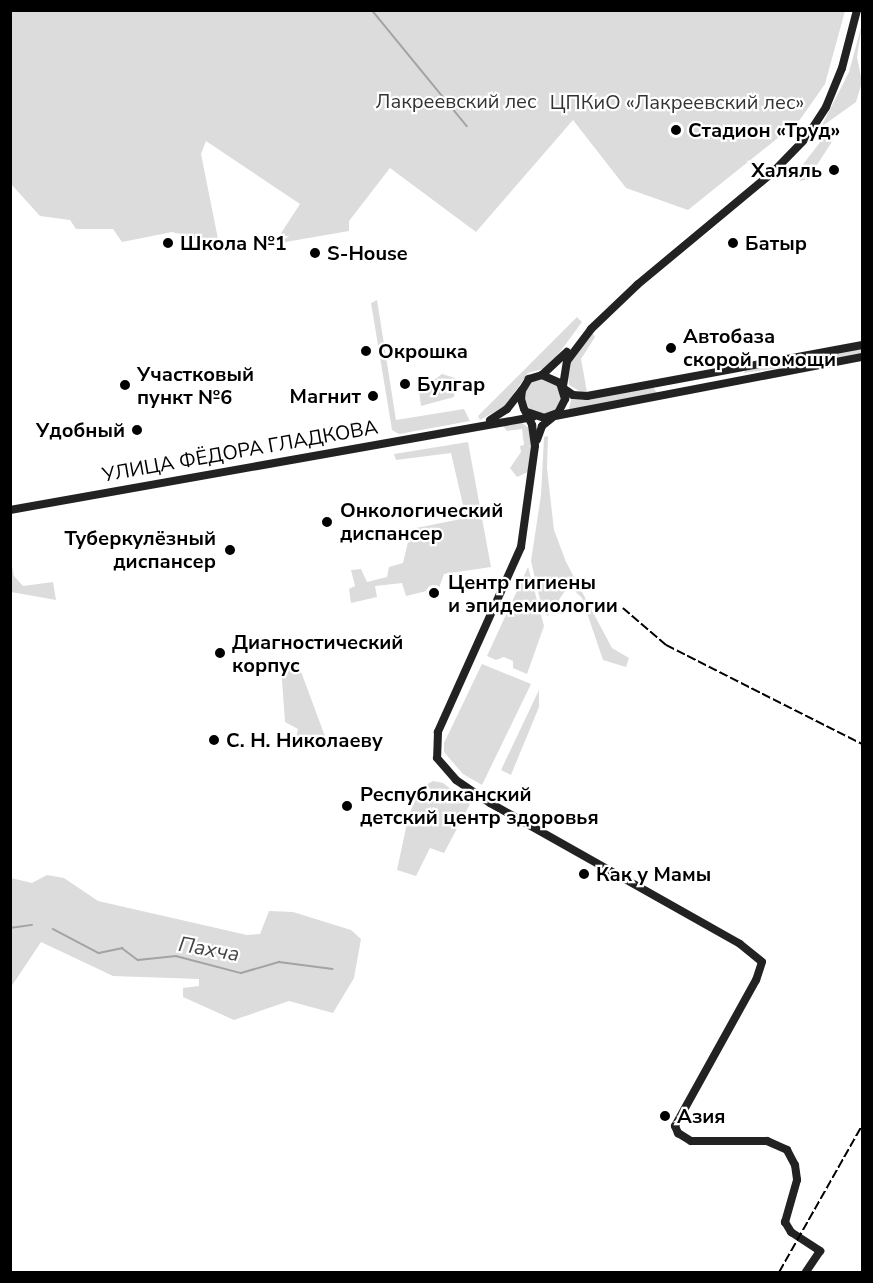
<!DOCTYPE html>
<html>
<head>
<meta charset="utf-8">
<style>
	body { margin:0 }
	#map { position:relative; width:873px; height:1283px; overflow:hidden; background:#fff; font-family:"Nunito Sans",sans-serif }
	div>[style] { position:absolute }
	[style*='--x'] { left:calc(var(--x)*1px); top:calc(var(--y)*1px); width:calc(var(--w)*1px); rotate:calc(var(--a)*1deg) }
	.green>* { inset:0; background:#dcdcdc }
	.round { border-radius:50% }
	.stream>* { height:1.5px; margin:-0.75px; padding:0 0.75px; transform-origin:0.75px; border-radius:0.75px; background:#a3a3a3 }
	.secondary>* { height:8px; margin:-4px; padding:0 4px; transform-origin:4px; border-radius:4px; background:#222 }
	.rail>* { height:1.5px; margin-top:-0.75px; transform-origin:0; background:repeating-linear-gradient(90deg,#000 0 9px,transparent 0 12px) }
	.dots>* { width:16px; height:16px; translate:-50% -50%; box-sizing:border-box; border:3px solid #fff; border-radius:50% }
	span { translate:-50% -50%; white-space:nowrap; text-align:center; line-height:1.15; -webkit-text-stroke:4.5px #fff; paint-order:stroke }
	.park-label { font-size:20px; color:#333 }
	.poi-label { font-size:20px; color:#000; font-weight:700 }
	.left { translate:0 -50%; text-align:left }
	.right { translate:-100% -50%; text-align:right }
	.street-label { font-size:20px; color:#000 }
	.water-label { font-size:21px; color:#444; font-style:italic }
	.frame { position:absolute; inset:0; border:12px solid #000; pointer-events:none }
</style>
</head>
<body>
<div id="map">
	<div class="green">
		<div style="clip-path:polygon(10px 11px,11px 10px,845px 11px,825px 84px,799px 121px,688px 210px,626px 188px,573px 120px,476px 232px,390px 168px,349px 221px,349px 231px,274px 244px,300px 204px,206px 141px,201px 154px,219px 244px,172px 232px,122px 242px,113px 229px,76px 229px,70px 220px,40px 216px,11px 184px)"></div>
		<div style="clip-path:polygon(862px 24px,857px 57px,862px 82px,856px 102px,821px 127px,849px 72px)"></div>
		<div style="clip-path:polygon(825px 136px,833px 140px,808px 179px,800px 181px,800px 168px)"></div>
		<div style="clip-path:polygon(377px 300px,396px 420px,464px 409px,470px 421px,399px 434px,392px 430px,371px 303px)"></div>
		<div style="clip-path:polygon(577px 317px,582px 322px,554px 360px,543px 369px,528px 373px,505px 406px,480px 420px,478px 416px)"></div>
		<div style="clip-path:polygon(592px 332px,595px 337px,581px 359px,587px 392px,581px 392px,569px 385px,567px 368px)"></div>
		<div style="clip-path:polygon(862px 348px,862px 356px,744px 373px,745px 371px)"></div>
		<div style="clip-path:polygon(442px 374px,455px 378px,454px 397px,421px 406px,419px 391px)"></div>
		<div class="round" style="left:525px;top:379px;width:36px;height:36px"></div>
		<div style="clip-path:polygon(653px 387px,657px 393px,568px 412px,572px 397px,588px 400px)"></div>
		<div style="clip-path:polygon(519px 421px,529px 428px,531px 443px,528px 472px,517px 477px,510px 468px,521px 452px,520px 446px,524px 445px,522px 429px,507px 431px,503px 426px)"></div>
		<div style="clip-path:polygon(548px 436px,547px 468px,554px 530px,566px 562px,612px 648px,629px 658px,626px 667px,603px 660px,582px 598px,569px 585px,548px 616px,543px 612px,531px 561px,541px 495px,544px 437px)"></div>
		<div style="clip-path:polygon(468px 442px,491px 567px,444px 574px,439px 588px,406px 596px,402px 583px,375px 586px,377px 597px,351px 603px,349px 589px,355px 586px,351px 570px,361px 569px,367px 582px,387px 577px,389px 567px,403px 563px,411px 529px,466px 518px,451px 453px,396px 460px,394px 454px)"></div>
		<div style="clip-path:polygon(10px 557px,14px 576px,23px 586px,53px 582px,56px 600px,11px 592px)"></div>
		<div style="clip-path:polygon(528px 567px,544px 626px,527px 674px,513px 668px,513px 661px,504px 657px,496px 660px,487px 656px)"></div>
		<div style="clip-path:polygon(297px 661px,326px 739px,305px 748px,294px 746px,298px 729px,285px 722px,281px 666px)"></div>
		<div style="clip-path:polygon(482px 664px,531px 684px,482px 785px,463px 774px,444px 752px,444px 743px)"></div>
		<div style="clip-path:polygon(539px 690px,539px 707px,511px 775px,501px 770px)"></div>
		<div style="clip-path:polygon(433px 781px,443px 783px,470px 804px,444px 853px,430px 848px,416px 876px,397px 870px,409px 814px,422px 787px)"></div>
		<div style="clip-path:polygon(47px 875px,64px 878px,98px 901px,247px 935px,260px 934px,269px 911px,293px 912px,351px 930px,361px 939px,354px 978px,333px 1013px,289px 1001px,234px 1020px,183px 997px,183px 988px,199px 986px,199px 979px,113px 976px,41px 942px,11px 987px,11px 878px,32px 883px)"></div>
	</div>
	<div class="stream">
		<div style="--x:372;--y:10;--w:150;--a:50.7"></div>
		<div style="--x:10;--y:928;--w:22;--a:-8"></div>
		<div style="--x:53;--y:929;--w:52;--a:27.6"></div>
		<div style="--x:99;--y:953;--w:24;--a:-12"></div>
		<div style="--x:122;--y:948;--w:20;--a:37"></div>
		<div style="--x:138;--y:960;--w:38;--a:-6"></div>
		<div style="--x:176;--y:956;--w:67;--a:14.7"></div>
		<div style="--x:241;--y:973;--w:40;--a:-16"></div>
		<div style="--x:279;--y:962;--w:54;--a:7.4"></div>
	</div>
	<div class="secondary">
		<div style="--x:542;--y:375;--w:34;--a:-43"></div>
		<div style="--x:563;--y:386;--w:25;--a:-81"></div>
		<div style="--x:567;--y:361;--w:40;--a:-53"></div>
		<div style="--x:591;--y:329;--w:64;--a:-43.7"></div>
		<div style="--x:637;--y:285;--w:175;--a:-39.7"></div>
		<div style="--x:772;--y:173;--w:49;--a:-45.8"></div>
		<div style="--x:806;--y:138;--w:37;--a:-57"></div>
		<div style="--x:826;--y:107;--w:42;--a:-67.7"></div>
		<div style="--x:842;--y:68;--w:60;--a:-75.5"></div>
		<div style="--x:563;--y:388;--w:12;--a:35"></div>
		<div style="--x:573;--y:395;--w:14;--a:4"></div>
		<div style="--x:587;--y:396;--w:280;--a:-10.5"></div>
		<div style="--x:527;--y:412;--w:18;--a:19"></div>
		<div style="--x:544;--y:418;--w:15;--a:-20"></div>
		<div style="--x:558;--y:413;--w:16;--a:-63"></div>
		<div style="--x:565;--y:399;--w:17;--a:-107"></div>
		<div style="--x:560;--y:383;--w:20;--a:-156"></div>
		<div style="--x:542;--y:375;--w:14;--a:163"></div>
		<div style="--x:529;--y:379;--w:13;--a:122"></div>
		<div style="--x:522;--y:390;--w:9;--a:96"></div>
		<div style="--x:521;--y:399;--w:10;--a:73"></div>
		<div style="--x:524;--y:409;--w:18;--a:63"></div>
		<div style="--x:532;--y:425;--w:21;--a:82"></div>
		<div style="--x:535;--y:446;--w:102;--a:97.9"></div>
		<div style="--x:521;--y:547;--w:203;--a:114.2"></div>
		<div style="--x:438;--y:732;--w:26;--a:92"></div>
		<div style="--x:437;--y:758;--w:29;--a:49"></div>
		<div style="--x:456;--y:780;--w:41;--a:34.1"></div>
		<div style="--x:490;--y:803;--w:287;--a:29.4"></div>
		<div style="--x:740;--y:944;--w:28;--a:39"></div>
		<div style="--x:762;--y:962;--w:19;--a:108"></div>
		<div style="--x:756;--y:980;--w:167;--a:119"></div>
		<div style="--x:675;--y:1126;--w:8;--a:67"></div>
		<div style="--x:678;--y:1133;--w:15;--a:32"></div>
		<div style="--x:691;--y:1141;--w:76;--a:0"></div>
		<div style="--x:767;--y:1141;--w:22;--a:24"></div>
		<div style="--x:787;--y:1150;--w:17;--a:62"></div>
		<div style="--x:795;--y:1165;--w:15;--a:82"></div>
		<div style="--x:797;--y:1180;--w:44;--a:105.9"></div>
		<div style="--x:785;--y:1222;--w:12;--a:59"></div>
		<div style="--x:791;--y:1232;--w:35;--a:33"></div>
		<div style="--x:820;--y:1251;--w:25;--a:124"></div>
		<div style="--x:555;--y:416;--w:313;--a:-10.9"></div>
		<div style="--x:490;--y:420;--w:20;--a:-33"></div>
		<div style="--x:507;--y:409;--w:23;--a:-52"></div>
		<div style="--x:537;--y:440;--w:15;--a:-70"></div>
		<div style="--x:542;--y:426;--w:14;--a:-39"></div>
		<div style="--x:10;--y:510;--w:531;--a:-10.08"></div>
	</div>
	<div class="rail">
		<div style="--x:623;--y:608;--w:57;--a:40.7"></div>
		<div style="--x:666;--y:645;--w:220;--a:26.8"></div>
		<div style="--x:779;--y:1272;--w:169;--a:-60.5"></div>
	</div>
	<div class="dots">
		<div style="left:676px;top:130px;background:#000"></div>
		<div style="left:834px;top:170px;background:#000"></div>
		<div style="left:168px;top:243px;background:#000"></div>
		<div style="left:733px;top:243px;background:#000"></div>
		<div style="left:315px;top:253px;background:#000"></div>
		<div style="left:671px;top:348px;background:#000"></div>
		<div style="left:366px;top:351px;background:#000"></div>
		<div style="left:405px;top:384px;background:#000"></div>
		<div style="left:125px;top:385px;background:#000"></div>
		<div style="left:373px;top:396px;background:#000"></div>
		<div style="left:137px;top:430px;background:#000"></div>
		<div style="left:327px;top:522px;background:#000"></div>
		<div style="left:230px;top:550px;background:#000"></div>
		<div style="left:434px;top:593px;background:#000"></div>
		<div style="left:220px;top:653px;background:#000"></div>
		<div style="left:214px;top:740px;background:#000"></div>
		<div style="left:347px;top:806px;background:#000"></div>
		<div style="left:584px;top:874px;background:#000"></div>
		<div style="left:665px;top:1116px;background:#000"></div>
	</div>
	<div class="park-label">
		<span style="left:456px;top:101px">Лакреевский лес</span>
		<span style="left:677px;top:102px">ЦПКиО «Лакреевский лес»</span>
	</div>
	<div class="poi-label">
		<span class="left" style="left:688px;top:130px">Стадион «Труд»</span>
		<span class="right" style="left:822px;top:170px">Халяль</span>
		<span class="left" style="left:180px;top:243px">Школа №1</span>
		<span class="left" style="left:745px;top:243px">Батыр</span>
		<span class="left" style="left:327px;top:253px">S-House</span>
		<span class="left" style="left:683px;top:348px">Автобаза<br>скорой помощи</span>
		<span class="left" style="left:378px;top:351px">Окрошка</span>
		<span class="left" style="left:137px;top:386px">Участковый<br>пункт №6</span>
		<span class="left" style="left:417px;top:384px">Булгар</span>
		<span class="right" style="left:361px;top:396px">Магнит</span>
		<span class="right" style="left:125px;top:430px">Удобный</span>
		<span class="left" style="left:340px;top:522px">Онкологический<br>диспансер</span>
		<span class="right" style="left:216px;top:550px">Туберкулёзный<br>диспансер</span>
		<span class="left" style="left:448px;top:594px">Центр гигиены<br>и эпидемиологии</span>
		<span class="left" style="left:232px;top:654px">Диагностический<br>корпус</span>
		<span class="left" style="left:226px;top:740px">С. Н. Николаеву</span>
		<span class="left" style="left:360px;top:806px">Республиканский<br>детский центр здоровья</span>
		<span class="left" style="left:596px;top:874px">Как у Мамы</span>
		<span class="left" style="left:677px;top:1116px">Азия</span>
	</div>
	<div class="street-label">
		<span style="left:240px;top:451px;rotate:-10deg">УЛИЦА ФЁДОРА ГЛАДКОВА</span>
	</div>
	<div class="water-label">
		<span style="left:209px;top:949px;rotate:10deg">Пахча</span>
	</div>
	<div class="frame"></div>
</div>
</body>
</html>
